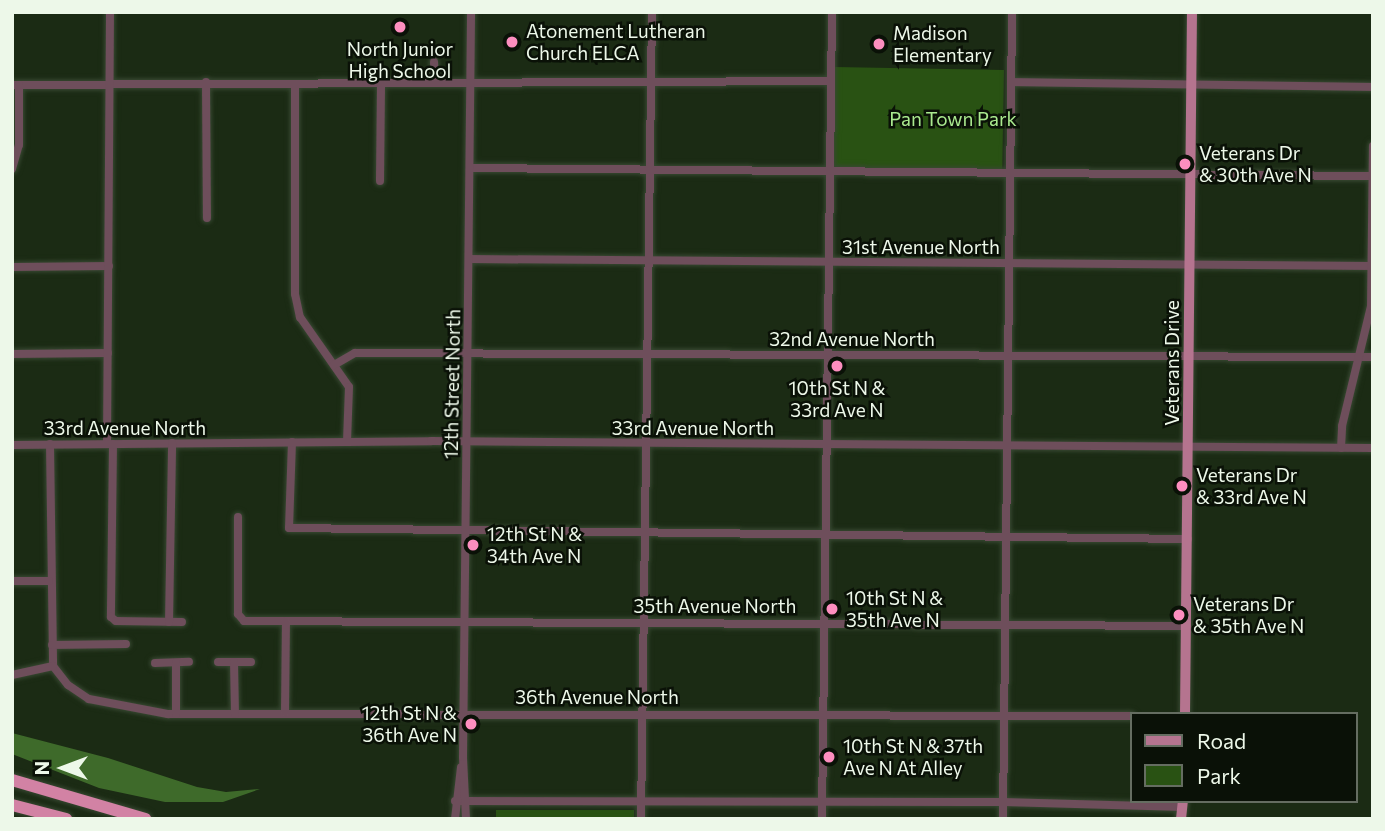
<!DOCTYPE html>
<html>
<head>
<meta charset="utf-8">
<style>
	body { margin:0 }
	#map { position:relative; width:1385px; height:831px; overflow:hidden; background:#1b2b14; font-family:Commissioner,sans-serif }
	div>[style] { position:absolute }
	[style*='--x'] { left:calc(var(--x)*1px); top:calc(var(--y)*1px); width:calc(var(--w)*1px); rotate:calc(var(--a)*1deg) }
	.green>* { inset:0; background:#295213; transform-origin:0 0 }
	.forest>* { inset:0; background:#3e6a2a }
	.roads { filter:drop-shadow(0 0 2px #384832) drop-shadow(0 0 2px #384832) }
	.minor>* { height:8px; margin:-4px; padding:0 4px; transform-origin:4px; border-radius:4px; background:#6e4e5b }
	.major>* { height:10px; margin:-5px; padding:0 5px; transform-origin:5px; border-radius:5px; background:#b5748f }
	.highway>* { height:12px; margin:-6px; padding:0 6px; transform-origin:6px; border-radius:6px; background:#d282a4 }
	.dots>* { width:19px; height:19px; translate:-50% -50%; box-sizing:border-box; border:4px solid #0a1107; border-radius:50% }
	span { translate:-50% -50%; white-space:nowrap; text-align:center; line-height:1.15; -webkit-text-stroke:5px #0a1107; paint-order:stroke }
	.poi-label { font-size:19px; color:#edf8e9 }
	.left { translate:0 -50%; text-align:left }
	.right { translate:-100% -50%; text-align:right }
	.park-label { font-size:19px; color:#aaea8f }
	.street-label { font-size:19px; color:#edf8e9 }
	.frame { position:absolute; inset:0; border:14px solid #edf8e9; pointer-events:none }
	.legend { position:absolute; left:1130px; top:712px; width:228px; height:91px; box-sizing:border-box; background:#0a1107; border:2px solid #656d61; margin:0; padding:9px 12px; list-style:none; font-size:21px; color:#edf8e9 }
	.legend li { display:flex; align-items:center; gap:14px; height:35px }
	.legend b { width:35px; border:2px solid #656d61 }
	.north { position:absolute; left:28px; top:733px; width:70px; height:70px; -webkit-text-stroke:5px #0a1107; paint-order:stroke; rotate:270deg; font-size:19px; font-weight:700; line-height:28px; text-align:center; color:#edf8e9 }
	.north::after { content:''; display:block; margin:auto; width:24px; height:32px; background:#edf8e9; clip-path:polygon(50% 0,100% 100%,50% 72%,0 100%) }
</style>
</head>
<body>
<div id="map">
	<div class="green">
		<div style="left:835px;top:67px;width:169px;height:101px;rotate:1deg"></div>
		<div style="left:496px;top:810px;width:138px;height:9px"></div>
	</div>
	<div class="forest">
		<div style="clip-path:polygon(12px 733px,108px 758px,197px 787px,226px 792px,260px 789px,223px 802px,165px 802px,99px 788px,12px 754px)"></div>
	</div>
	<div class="roads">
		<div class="minor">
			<div style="--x:434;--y:62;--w:20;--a:87"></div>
			<div style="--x:206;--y:82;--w:136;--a:89.6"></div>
			<div style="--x:1011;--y:82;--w:362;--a:0.8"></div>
			<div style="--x:295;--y:84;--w:210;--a:90"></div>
			<div style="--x:295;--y:294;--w:24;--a:78"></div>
			<div style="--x:300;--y:317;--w:85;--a:55"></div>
			<div style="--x:349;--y:387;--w:55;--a:92.1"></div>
			<div style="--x:12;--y:85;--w:819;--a:-0.28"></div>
			<div style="--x:470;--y:168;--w:903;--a:0.51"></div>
			<div style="--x:12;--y:169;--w:25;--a:-74"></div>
			<div style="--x:19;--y:145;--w:60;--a:-90"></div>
			<div style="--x:380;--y:181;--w:100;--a:-89.4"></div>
			<div style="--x:469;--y:259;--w:904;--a:0.44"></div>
			<div style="--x:12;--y:267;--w:97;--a:-0.6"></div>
			<div style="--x:12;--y:354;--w:96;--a:-0.6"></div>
			<div style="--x:334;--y:365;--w:24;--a:-30"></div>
			<div style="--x:355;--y:353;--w:1018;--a:0.23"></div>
			<div style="--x:292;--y:442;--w:86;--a:92"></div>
			<div style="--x:289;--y:528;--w:899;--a:0.7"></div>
			<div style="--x:50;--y:444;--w:222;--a:89.2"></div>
			<div style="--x:53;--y:666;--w:24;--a:52"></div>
			<div style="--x:68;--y:685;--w:25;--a:34"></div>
			<div style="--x:89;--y:699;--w:80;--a:10.8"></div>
			<div style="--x:168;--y:714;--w:963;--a:0.12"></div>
			<div style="--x:107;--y:444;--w:432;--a:-89.6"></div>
			<div style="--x:113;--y:444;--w:173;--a:90.7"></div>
			<div style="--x:111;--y:617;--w:6;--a:39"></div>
			<div style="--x:116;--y:621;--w:66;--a:0.9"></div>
			<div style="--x:12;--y:445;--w:419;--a:-0.5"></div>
			<div style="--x:431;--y:441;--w:942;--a:0.43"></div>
			<div style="--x:1341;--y:448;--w:22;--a:-87"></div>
			<div style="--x:1342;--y:426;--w:123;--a:-76.4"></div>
			<div style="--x:1371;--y:306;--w:160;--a:-89.3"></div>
			<div style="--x:238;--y:517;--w:97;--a:90"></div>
			<div style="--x:238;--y:614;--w:9;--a:49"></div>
			<div style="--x:244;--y:621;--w:943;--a:0.3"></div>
			<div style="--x:12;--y:581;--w:37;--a:0"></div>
			<div style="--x:169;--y:622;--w:179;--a:-89"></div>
			<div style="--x:52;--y:645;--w:74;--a:-0.8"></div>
			<div style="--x:218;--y:662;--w:33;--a:0"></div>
			<div style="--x:234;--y:662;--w:52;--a:88.9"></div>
			<div style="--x:155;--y:663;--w:34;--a:-2"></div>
			<div style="--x:12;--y:675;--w:42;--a:-12.4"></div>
			<div style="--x:285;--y:713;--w:92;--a:-89.4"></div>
			<div style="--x:176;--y:714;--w:51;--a:-90"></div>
			<div style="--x:455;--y:801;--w:548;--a:0.1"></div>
			<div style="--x:1003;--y:802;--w:180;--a:1.6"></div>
			<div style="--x:455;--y:819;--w:52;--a:-83.4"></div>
			<div style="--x:466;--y:819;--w:62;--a:-92.8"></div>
			<div style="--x:463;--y:757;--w:745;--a:-89.38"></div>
			<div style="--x:641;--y:819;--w:807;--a:-89.22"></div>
			<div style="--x:822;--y:819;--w:807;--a:-89.29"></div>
			<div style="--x:1003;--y:819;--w:807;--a:-89.36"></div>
		</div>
		<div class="major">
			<div style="--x:1185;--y:714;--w:702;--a:-89.43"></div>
			<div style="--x:1181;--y:819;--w:18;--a:-84"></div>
		</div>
		<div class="highway">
			<div style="--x:12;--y:780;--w:139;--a:16.3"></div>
			<div style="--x:12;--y:805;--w:56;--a:14.5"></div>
		</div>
	</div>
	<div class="dots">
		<div style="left:400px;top:27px;background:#fd8ebf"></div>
		<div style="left:512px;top:42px;background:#fd8ebf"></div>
		<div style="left:879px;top:44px;background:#fd8ebf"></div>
		<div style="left:1185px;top:164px;background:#fd8ebf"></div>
		<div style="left:837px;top:366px;background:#fd8ebf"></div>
		<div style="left:1182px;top:486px;background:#fd8ebf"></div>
		<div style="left:473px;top:545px;background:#fd8ebf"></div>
		<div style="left:832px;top:609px;background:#fd8ebf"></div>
		<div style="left:1179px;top:615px;background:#fd8ebf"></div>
		<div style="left:471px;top:724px;background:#fd8ebf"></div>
		<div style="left:829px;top:757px;background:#fd8ebf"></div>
	</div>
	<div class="poi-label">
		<span class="left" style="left:526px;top:42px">Atonement Lutheran<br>Church ELCA</span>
		<span class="left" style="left:893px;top:44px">Madison<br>Elementary</span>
		<span style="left:400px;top:60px">North Junior<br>High School</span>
		<span class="left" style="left:1199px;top:164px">Veterans Dr<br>&amp; 30th Ave N</span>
		<span style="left:837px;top:399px">10th St N &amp;<br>33rd Ave N</span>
		<span class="left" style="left:1196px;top:486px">Veterans Dr<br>&amp; 33rd Ave N</span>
		<span class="left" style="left:487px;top:545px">12th St N &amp;<br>34th Ave N</span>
		<span class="left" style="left:846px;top:609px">10th St N &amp;<br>35th Ave N</span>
		<span class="left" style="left:1193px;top:615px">Veterans Dr<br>&amp; 35th Ave N</span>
		<span class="right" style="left:457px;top:724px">12th St N &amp;<br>36th Ave N</span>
		<span class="left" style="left:843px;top:757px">10th St N &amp; 37th<br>Ave N At Alley</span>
	</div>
	<div class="park-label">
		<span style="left:953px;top:119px">Pan Town Park</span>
	</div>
	<div class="street-label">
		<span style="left:921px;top:247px">31st Avenue North</span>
		<span style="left:852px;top:339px">32nd Avenue North</span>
		<span style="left:1172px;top:363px;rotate:-90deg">Veterans Drive</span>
		<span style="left:452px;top:384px;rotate:-89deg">12th Street North</span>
		<span style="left:125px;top:428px">33rd Avenue North</span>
		<span style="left:693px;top:428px">33rd Avenue North</span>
		<span style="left:715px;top:606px">35th Avenue North</span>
		<span style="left:597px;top:697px">36th Avenue North</span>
	</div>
	<div class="frame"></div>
	<ul class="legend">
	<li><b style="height:9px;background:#b5748f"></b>Road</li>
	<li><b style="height:19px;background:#295213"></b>Park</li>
	</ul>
	<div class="north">N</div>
</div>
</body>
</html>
